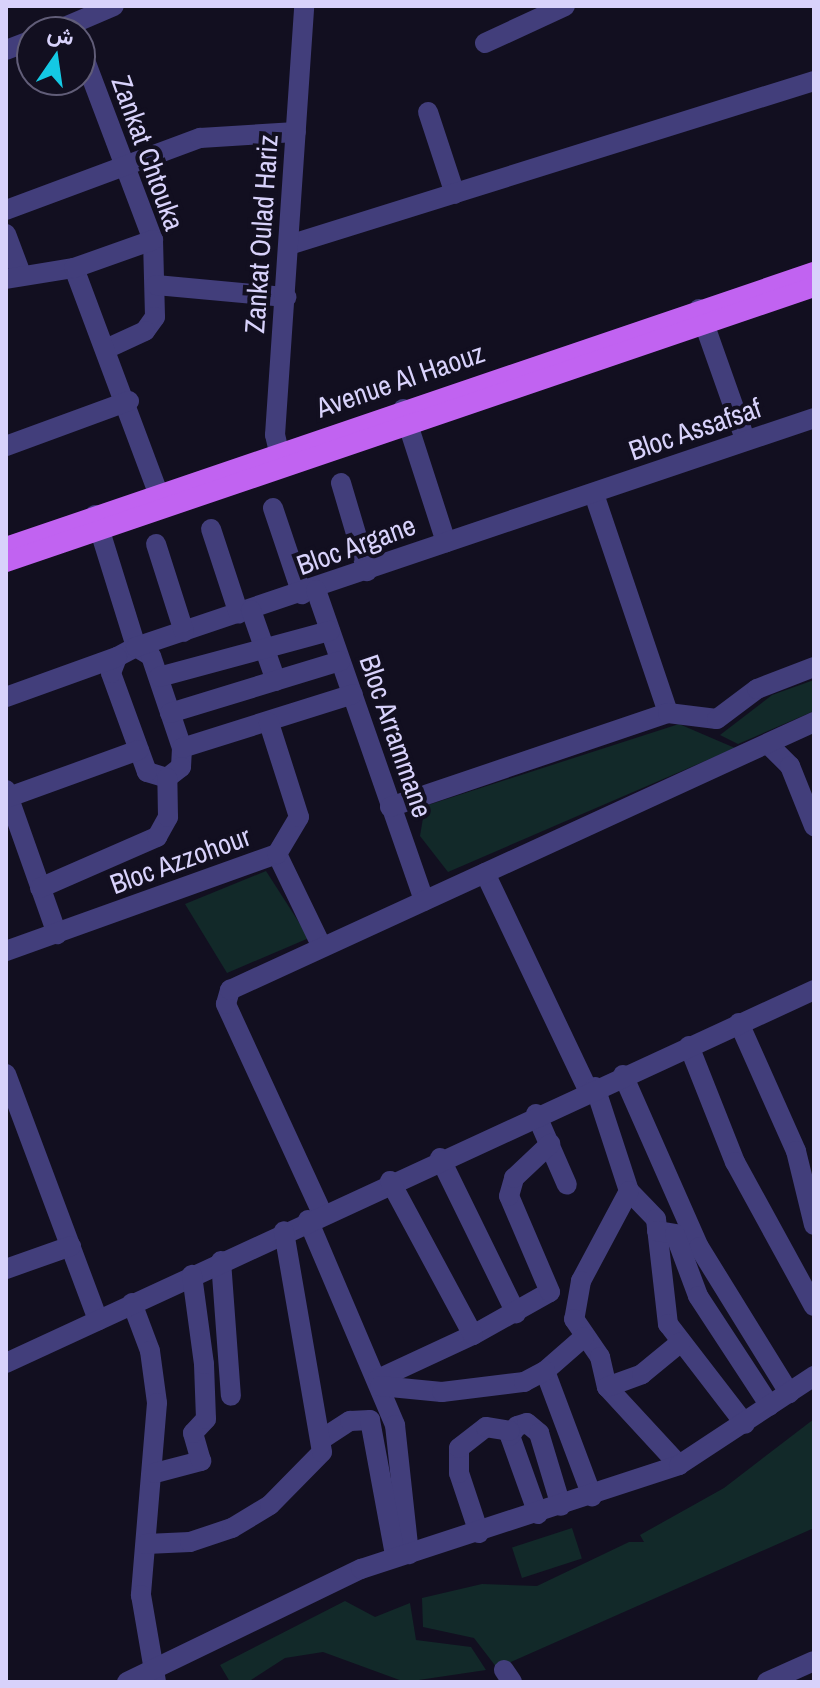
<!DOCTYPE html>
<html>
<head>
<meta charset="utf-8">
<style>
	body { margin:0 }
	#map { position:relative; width:820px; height:1688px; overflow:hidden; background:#120f20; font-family:"Archivo Narrow",Vazirmatn,sans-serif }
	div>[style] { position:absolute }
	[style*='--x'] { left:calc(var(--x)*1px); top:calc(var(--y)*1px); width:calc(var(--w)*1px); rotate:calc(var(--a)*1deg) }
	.green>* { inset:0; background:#122929; transform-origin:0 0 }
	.minor>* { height:20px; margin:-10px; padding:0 10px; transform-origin:10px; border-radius:10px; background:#423e7b }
	.major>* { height:20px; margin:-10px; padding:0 10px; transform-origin:10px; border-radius:10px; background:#c163f1 }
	span { translate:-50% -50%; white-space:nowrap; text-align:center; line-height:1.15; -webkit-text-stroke:8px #120f20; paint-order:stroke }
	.street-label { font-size:28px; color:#d8d2fb }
	.frame { position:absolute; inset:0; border:8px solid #d8d2fb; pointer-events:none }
	.north { position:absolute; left:16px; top:16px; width:80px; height:80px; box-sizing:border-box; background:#120f20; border:2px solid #615d78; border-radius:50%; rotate:13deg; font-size:22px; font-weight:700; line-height:32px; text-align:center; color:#d8d2fb }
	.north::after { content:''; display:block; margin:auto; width:28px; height:36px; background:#14c9e4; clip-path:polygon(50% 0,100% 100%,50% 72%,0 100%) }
</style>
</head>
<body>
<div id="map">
	<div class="green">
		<div style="clip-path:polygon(814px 680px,814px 711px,738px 744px,720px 735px,772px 695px)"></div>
		<div style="clip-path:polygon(679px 724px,735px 748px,448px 872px,420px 836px,425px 806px)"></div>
		<div style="clip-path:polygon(266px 871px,309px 938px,227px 973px,185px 904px)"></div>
		<div style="clip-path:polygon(814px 1419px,814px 1528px,497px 1668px,474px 1638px,423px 1627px,422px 1598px,482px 1584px,537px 1586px,629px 1542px,644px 1542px,640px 1535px,724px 1488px)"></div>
		<div style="left:572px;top:1528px;width:32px;height:63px;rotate:72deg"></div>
		<div style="clip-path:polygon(345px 1601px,375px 1617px,410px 1603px,416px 1640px,471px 1647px,486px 1670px,405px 1682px,323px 1652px,285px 1658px,248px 1682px,230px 1682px,220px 1665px)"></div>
	</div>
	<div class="minor">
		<div style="--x:53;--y:32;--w:66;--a:-23.1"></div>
		<div style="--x:485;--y:43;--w:88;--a:-24.8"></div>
		<div style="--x:80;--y:47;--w:206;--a:69.3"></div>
		<div style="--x:153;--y:240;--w:77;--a:88.5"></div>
		<div style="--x:155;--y:317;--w:17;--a:126"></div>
		<div style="--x:145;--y:331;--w:41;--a:155.3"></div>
		<div style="--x:6;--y:50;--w:28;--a:-21"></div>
		<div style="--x:428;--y:112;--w:86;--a:71.8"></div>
		<div style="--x:6;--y:210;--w:207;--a:-20.4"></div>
		<div style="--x:200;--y:138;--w:96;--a:-3.6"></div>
		<div style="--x:6;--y:234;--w:43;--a:69.4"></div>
		<div style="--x:289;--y:245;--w:550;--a:-17.35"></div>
		<div style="--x:74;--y:268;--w:254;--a:69.5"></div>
		<div style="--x:6;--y:279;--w:69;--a:-9.2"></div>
		<div style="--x:74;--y:268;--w:84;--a:-19.5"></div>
		<div style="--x:156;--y:285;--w:131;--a:5.3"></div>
		<div style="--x:699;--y:309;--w:138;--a:70.5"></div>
		<div style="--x:403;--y:409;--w:140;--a:72.1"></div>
		<div style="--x:6;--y:446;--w:131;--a:-20.1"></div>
		<div style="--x:282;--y:465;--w:31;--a:-103"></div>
		<div style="--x:275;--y:435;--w:430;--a:-86.1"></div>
		<div style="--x:341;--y:483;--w:92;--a:73.5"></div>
		<div style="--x:594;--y:494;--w:231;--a:71.3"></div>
		<div style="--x:273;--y:508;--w:91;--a:71.4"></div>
		<div style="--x:95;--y:515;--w:138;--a:72.7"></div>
		<div style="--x:136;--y:647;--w:17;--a:31"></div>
		<div style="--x:151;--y:656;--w:97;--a:71.4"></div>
		<div style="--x:182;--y:748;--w:19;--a:93"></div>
		<div style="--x:181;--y:767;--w:18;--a:142"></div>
		<div style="--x:167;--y:778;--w:21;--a:-163"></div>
		<div style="--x:147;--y:772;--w:105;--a:-110"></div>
		<div style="--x:111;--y:673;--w:17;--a:-69"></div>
		<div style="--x:117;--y:657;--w:21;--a:-28"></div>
		<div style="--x:136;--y:647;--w:716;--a:-18.66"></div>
		<div style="--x:211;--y:529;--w:89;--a:71.8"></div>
		<div style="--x:156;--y:544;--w:92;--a:72.3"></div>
		<div style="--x:316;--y:590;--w:329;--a:70.8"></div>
		<div style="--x:251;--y:610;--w:75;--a:70.6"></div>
		<div style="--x:159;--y:677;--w:177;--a:-15.1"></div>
		<div style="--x:6;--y:697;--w:118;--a:-19.8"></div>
		<div style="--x:170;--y:713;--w:178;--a:-17"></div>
		<div style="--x:768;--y:744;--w:31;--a:45"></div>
		<div style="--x:790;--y:766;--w:65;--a:68.2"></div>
		<div style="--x:182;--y:748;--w:179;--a:-17.5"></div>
		<div style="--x:6;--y:790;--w:153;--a:70.5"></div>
		<div style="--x:9;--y:797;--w:138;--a:-19.9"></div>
		<div style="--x:390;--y:807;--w:293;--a:-18.7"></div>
		<div style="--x:668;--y:713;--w:49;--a:7"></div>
		<div style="--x:717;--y:719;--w:50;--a:-36.9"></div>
		<div style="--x:757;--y:689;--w:61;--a:-21.1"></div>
		<div style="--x:277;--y:854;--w:103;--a:64.2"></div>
		<div style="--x:485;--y:873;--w:240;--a:64.6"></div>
		<div style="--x:40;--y:888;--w:128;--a:-23.6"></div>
		<div style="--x:157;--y:837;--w:23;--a:-61"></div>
		<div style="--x:168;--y:817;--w:39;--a:-91"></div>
		<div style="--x:6;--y:951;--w:288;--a:-19.7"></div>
		<div style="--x:277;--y:854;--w:43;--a:-59.3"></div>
		<div style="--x:299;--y:817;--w:99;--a:-107.7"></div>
		<div style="--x:739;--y:1023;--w:140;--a:66"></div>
		<div style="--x:796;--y:1151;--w:76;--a:76.3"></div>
		<div style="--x:689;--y:1046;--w:125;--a:68.4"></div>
		<div style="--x:735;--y:1162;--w:164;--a:61.3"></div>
		<div style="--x:6;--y:1074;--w:263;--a:69.5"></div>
		<div style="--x:623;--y:1075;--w:188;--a:66.2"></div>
		<div style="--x:699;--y:1247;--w:172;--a:58.3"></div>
		<div style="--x:595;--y:1087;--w:109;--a:71.9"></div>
		<div style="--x:629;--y:1191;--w:39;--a:46"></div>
		<div style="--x:656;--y:1219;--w:106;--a:83.5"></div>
		<div style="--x:668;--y:1324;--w:126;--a:52.4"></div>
		<div style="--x:536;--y:1114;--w:77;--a:66.4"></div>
		<div style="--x:440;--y:1158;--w:173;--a:63.9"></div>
		<div style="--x:629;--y:1191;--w:102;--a:118.1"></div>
		<div style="--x:581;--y:1281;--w:39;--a:100"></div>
		<div style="--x:574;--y:1319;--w:46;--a:55.6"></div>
		<div style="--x:600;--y:1357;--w:31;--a:77"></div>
		<div style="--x:607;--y:1387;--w:106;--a:47.3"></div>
		<div style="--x:322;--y:1213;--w:230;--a:-114.7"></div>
		<div style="--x:226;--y:1004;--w:15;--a:-74"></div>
		<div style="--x:230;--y:990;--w:643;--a:-24.65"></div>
		<div style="--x:308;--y:1220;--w:223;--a:67"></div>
		<div style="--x:395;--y:1425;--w:130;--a:83.8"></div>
		<div style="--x:657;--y:1231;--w:18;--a:9"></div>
		<div style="--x:675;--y:1234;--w:66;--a:69.6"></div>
		<div style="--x:698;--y:1296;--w:131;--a:56.8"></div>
		<div style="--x:221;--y:1261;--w:135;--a:85.8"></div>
		<div style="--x:6;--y:1269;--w:69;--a:-19.5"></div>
		<div style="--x:132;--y:1303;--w:51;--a:69.4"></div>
		<div style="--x:150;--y:1351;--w:52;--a:82.3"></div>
		<div style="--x:157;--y:1403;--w:193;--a:94.8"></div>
		<div style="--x:141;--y:1595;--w:88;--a:80.2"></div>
		<div style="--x:473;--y:1335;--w:88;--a:-29.2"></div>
		<div style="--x:550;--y:1292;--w:104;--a:-113.1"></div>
		<div style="--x:509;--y:1196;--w:19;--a:-74"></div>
		<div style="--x:514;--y:1178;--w:50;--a:-43.4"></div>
		<div style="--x:584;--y:1337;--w:52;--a:138.9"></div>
		<div style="--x:545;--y:1371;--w:134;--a:69.4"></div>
		<div style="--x:6;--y:1363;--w:890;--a:-24.78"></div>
		<div style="--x:378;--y:1379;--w:105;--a:-24.9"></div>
		<div style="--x:473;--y:1335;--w:175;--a:-118.3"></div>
		<div style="--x:380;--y:1386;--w:62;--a:5.5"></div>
		<div style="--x:442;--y:1392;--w:83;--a:-7"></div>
		<div style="--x:524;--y:1382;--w:24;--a:-28"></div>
		<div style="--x:607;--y:1387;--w:37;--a:-20"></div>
		<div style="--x:642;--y:1374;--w:50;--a:-39.4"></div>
		<div style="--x:325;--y:1437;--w:30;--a:-33"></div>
		<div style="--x:350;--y:1421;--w:20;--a:-3"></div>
		<div style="--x:370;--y:1420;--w:132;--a:79.5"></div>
		<div style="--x:155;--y:1473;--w:48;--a:-14.6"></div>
		<div style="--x:201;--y:1461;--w:29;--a:-106"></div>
		<div style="--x:193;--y:1433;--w:19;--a:-47"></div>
		<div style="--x:206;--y:1419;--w:55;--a:-92.1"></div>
		<div style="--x:204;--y:1364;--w:90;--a:-97.7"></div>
		<div style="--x:538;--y:1514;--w:83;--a:-109.7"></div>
		<div style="--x:510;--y:1436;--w:12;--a:-55"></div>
		<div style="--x:517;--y:1426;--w:10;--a:-17"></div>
		<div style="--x:527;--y:1423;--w:16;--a:40"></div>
		<div style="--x:539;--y:1433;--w:76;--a:73.2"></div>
		<div style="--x:479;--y:1533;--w:63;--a:-108.4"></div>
		<div style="--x:459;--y:1473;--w:25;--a:-90"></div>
		<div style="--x:459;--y:1448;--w:34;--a:-38"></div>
		<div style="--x:486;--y:1427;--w:24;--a:9"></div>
		<div style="--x:146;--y:1544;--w:44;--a:-2.6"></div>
		<div style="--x:190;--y:1542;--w:44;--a:-18.4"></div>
		<div style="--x:232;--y:1528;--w:44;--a:-31.2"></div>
		<div style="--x:270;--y:1505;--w:74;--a:-45.5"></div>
		<div style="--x:322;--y:1452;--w:224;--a:-99.8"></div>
		<div style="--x:504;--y:1670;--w:14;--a:56"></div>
		<div style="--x:127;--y:1682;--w:260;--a:-25.8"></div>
		<div style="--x:361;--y:1569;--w:335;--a:-18.1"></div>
		<div style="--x:679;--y:1465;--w:162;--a:-33.4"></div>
		<div style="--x:767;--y:1682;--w:51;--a:-24.1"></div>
	</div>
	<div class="major">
		<div style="--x:6;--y:547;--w:854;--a:-18.8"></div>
		<div style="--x:6;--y:562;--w:854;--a:-18.8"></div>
	</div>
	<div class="street-label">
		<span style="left:148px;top:153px;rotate:70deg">Zankat Chtouka</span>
		<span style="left:261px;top:234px;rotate:-86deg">Zankat Oulad Hariz</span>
		<span style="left:400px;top:380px;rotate:-19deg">Avenue Al Haouz</span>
		<span style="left:695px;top:429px;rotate:-19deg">Bloc Assafsaf</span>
		<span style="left:356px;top:545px;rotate:-20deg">Bloc Argane</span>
		<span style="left:396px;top:736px;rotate:71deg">Bloc Arrammane</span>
		<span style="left:180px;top:860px;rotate:-20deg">Bloc Azzohour</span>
	</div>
	<div class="frame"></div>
	<div class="north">ش</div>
</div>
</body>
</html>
